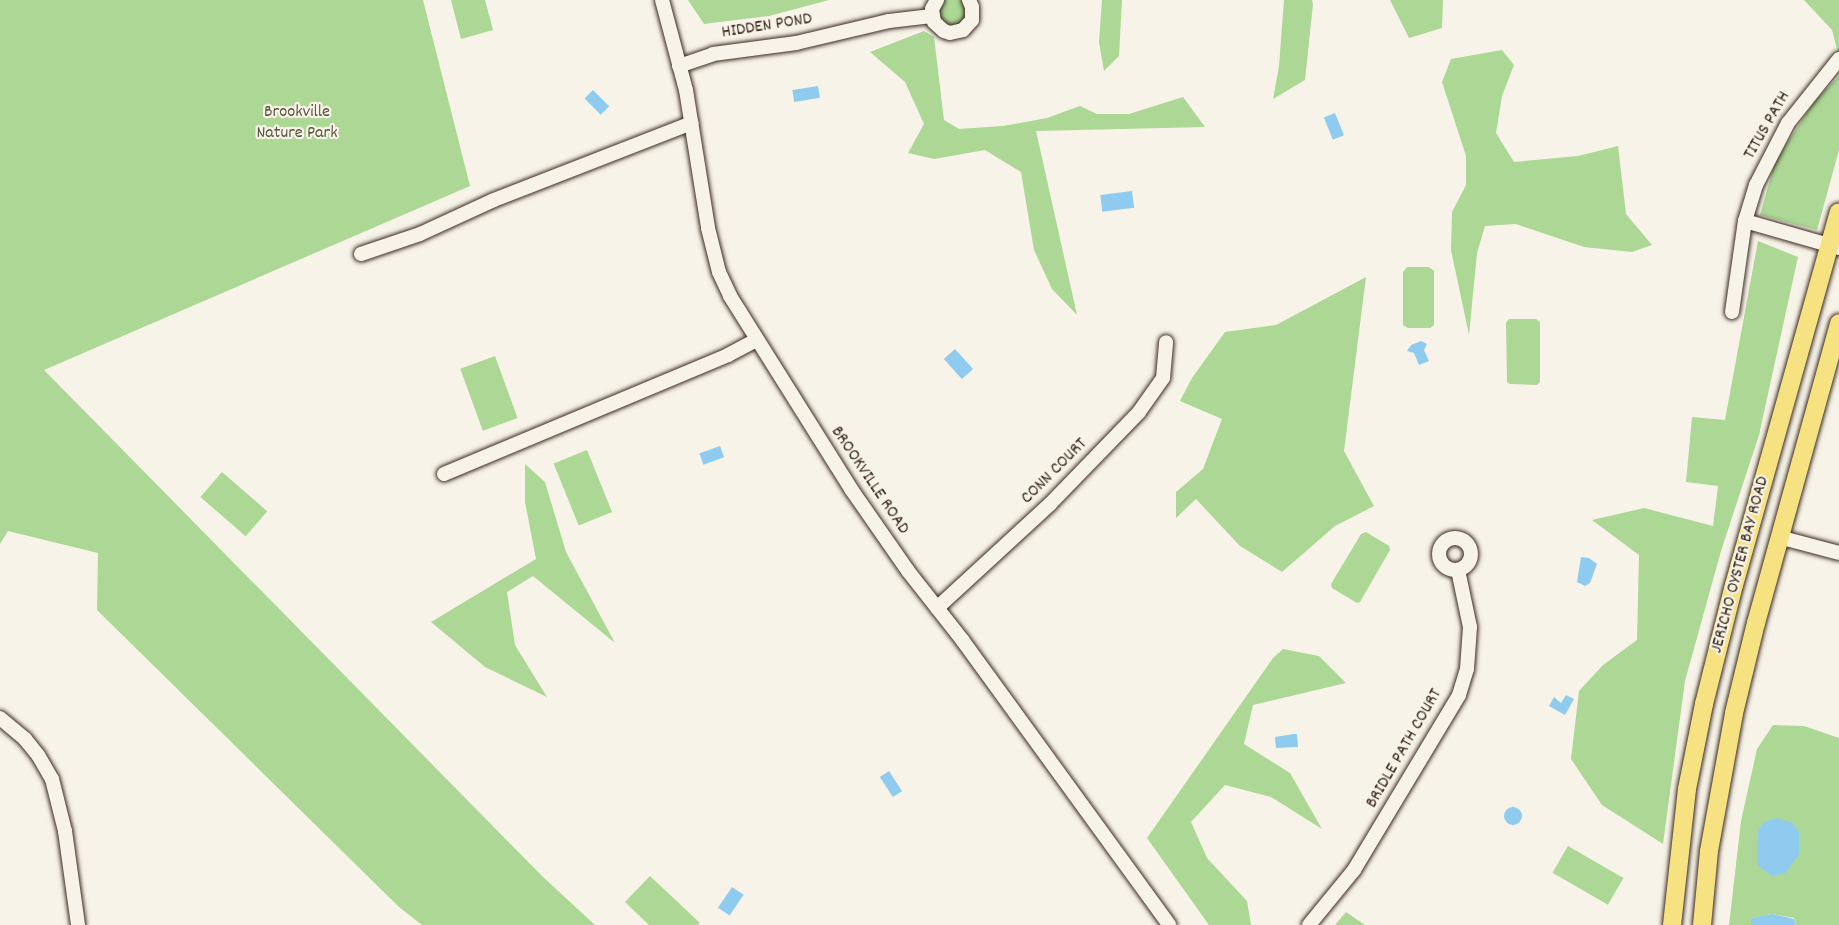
<!DOCTYPE html>
<html>
<head>
<meta charset="utf-8">
<style>
	body { margin:0 }
	#map { position:relative; width:1839px; height:925px; overflow:hidden; background:#f7f3e8; font-family:Dekko,sans-serif }
	div>[style] { position:absolute }
	[style*='--x'] { left:calc(var(--x)*1px); top:calc(var(--y)*1px); width:calc(var(--w)*1px); rotate:calc(var(--a)*1deg) }
	.green>* { inset:0; background:#acd795; transform-origin:0 0 }
	.water>* { inset:0; background:#8fcbef; transform-origin:0 0 }
	.round { border-radius:50% }
	.roads { filter:drop-shadow(0 0 2px #3b2a1e) drop-shadow(0 0 2px #3b2a1e) }
	.minor>* { height:14px; margin:-7px; padding:0 7px; transform-origin:7px; border-radius:7px; background:#f7f3e8 }
	.minor>.ring { margin:-7px; padding:0; box-sizing:content-box; background:none; border:14px solid #f7f3e8; border-radius:50% }
	.major>* { height:18px; margin:-9px; padding:0 9px; transform-origin:9px; border-radius:9px; background:#f7e281 }
	span { translate:-50% -50%; white-space:nowrap; text-align:center; line-height:1.15; -webkit-text-stroke:4.5px #f7f3e8; paint-order:stroke }
	.street-label { font-size:18px; color:#3b2a1e }
	.park-label { font-size:18px; color:#57553c }
</style>
</head>
<body>
<div id="map">
	<div class="green">
		<div style="clip-path:polygon(0 0,423px 0,470px 186px,44px 370px,542px 876px,595px 925px,422px 925px,399px 907px,97px 610px,98px 553px,8px 531px,0 544px)"></div>
		<div style="clip-path:polygon(451px 0,485px 0,493px 30px,461px 39px)"></div>
		<div style="clip-path:polygon(688px 0,829px 0,769px 16px,704px 24px)"></div>
		<div style="clip-path:polygon(939px 0,966px 0,966px 25px,943px 29px,934px 8px)"></div>
		<div style="clip-path:polygon(1102px 0,1122px 0,1119px 56px,1104px 71px,1099px 42px)"></div>
		<div style="clip-path:polygon(1284px 0,1312px 0,1313px 4px,1305px 80px,1273px 99px,1279px 66px)"></div>
		<div style="clip-path:polygon(1390px 0,1443px 0,1442px 28px,1409px 38px)"></div>
		<div style="clip-path:polygon(1804px 0,1839px 0,1839px 57px,1832px 30px)"></div>
		<div style="clip-path:polygon(924px 31px,934px 37px,944px 120px,959px 129px,1003px 126px,1047px 118px,1080px 106px,1097px 114px,1129px 114px,1183px 97px,1205px 127px,1036px 131px,1077px 315px,1052px 289px,1034px 250px,1021px 172px,985px 150px,934px 159px,908px 153px,924px 124px,905px 82px,870px 52px)"></div>
		<div style="clip-path:polygon(1502px 50px,1514px 65px,1502px 96px,1496px 133px,1514px 162px,1578px 156px,1618px 146px,1626px 214px,1652px 245px,1632px 252px,1584px 247px,1516px 224px,1485px 226px,1477px 253px,1469px 335px,1451px 250px,1452px 212px,1466px 185px,1466px 156px,1442px 82px,1451px 59px)"></div>
		<div style="clip-path:polygon(1839px 76px,1839px 150px,1817px 230px,1760px 215px,1775px 162px,1814px 102px)"></div>
		<div style="clip-path:polygon(1758px 241px,1798px 257px,1759px 435px,1721px 551px,1685px 681px,1663px 844px,1602px 805px,1571px 759px,1579px 691px,1603px 665px,1637px 640px,1639px 555px,1592px 520px,1644px 508px,1713px 526px,1718px 486px,1686px 482px,1692px 417px,1725px 420px)"></div>
		<div style="clip-path:polygon(1407px 267px,1429px 267px,1434px 271px,1434px 325px,1430px 328px,1408px 328px,1403px 325px,1403px 272px)"></div>
		<div style="clip-path:polygon(1366px 277px,1344px 451px,1374px 506px,1335px 526px,1282px 572px,1240px 546px,1196px 499px,1176px 518px,1176px 492px,1203px 469px,1222px 419px,1180px 401px,1192px 378px,1225px 332px,1276px 325px)"></div>
		<div style="clip-path:polygon(1509px 319px,1536px 319px,1540px 322px,1540px 382px,1537px 385px,1510px 384px,1507px 382px,1506px 323px)"></div>
		<div style="left:495px;top:356px;width:66px;height:37px;rotate:70deg"></div>
		<div style="left:587px;top:450px;width:67px;height:36px;rotate:68deg"></div>
		<div style="clip-path:polygon(525px 464px,545px 482px,566px 552px,615px 643px,533px 576px,507px 592px,515px 645px,547px 697px,485px 667px,431px 622px,536px 559px,525px 502px)"></div>
		<div style="left:222px;top:472px;width:60px;height:33px;rotate:41deg"></div>
		<div style="clip-path:polygon(1366px 532px,1389px 546px,1390px 550px,1360px 602px,1357px 603px,1332px 588px,1331px 584px,1361px 534px)"></div>
		<div style="clip-path:polygon(1283px 649px,1319px 656px,1346px 683px,1253px 705px,1244px 744px,1290px 773px,1322px 829px,1271px 797px,1225px 785px,1191px 822px,1207px 858px,1247px 901px,1251px 925px,1209px 925px,1147px 838px,1273px 658px)"></div>
		<div style="clip-path:polygon(1773px 725px,1804px 726px,1839px 738px,1839px 925px,1796px 925px,1794px 918px,1772px 914px,1752px 918px,1751px 925px,1729px 925px,1741px 821px,1757px 749px)"></div>
		<div style="left:1568px;top:846px;width:64px;height:31px;rotate:30deg"></div>
		<div style="clip-path:polygon(650px 876px,700px 923px,698px 925px,649px 925px,625px 902px)"></div>
		<div style="clip-path:polygon(1346px 912px,1365px 925px,1335px 925px)"></div>
	</div>
	<div class="water">
		<div style="left:818px;top:86px;width:12px;height:26px;rotate:81deg"></div>
		<div style="left:593px;top:90px;width:23px;height:12px;rotate:45deg"></div>
		<div style="left:1335px;top:113px;width:24px;height:12px;rotate:68deg"></div>
		<div style="left:1132px;top:191px;width:17px;height:32px;rotate:83deg"></div>
		<div style="clip-path:polygon(1421px 341px,1427px 344px,1424px 350px,1429px 361px,1419px 365px,1414px 353px,1407px 351px,1411px 345px)"></div>
		<div style="left:955px;top:349px;width:27px;height:15px;rotate:48deg"></div>
		<div style="left:720px;top:446px;width:12px;height:22px;rotate:70deg"></div>
		<div style="clip-path:polygon(1581px 557px,1589px 558px,1597px 564px,1590px 583px,1585px 586px,1577px 582px)"></div>
		<div style="clip-path:polygon(1566px 695px,1574px 699px,1565px 715px,1549px 706px,1554px 697px,1561px 703px)"></div>
		<div style="clip-path:polygon(1293px 734px,1297px 734px,1298px 747px,1276px 748px,1275px 737px)"></div>
		<div style="left:889px;top:771px;width:24px;height:11px;rotate:57deg"></div>
		<div class="round" style="left:1504px;top:807px;width:18px;height:18px"></div>
		<div style="clip-path:polygon(1776px 818px,1793px 823px,1799px 832px,1799px 854px,1786px 873px,1772px 876px,1757px 865px,1758px 831px,1764px 822px)"></div>
		<div style="left:732px;top:887px;width:14px;height:25px;rotate:34deg"></div>
		<div style="clip-path:polygon(1772px 914px,1794px 919px,1796px 925px,1751px 925px,1751px 918px)"></div>
	</div>
	<div class="roads">
		<div class="minor">
			<div style="--x:662;--y:0;--w:93;--a:75.1"></div>
			<div style="--x:686;--y:90;--w:140;--a:80.9"></div>
			<div style="--x:708;--y:228;--w:45;--a:76"></div>
			<div style="--x:719;--y:272;--w:26;--a:65"></div>
			<div style="--x:730;--y:296;--w:228;--a:57.9"></div>
			<div style="--x:851;--y:489;--w:100;--a:55.2"></div>
			<div style="--x:908;--y:571;--w:89;--a:51.8"></div>
			<div style="--x:963;--y:641;--w:351;--a:54"></div>
			<div style="--x:937;--y:0;--w:10;--a:119"></div>
			<div style="--x:932;--y:9;--w:13;--a:81"></div>
			<div style="--x:934;--y:22;--w:13;--a:42"></div>
			<div style="--x:944;--y:31;--w:6;--a:18"></div>
			<div style="--x:950;--y:33;--w:13;--a:-13"></div>
			<div style="--x:963;--y:30;--w:13;--a:-48"></div>
			<div style="--x:972;--y:20;--w:13;--a:-90"></div>
			<div style="--x:972;--y:7;--w:8;--a:-113"></div>
			<div style="--x:679;--y:66;--w:36;--a:-19"></div>
			<div style="--x:713;--y:54;--w:84;--a:-7.5"></div>
			<div style="--x:796;--y:43;--w:96;--a:-13.3"></div>
			<div style="--x:889;--y:21;--w:43;--a:-6.6"></div>
			<div style="--x:1745;--y:221;--w:98;--a:16"></div>
			<div style="--x:361;--y:254;--w:62;--a:-18.7"></div>
			<div style="--x:420;--y:234;--w:81;--a:-24.7"></div>
			<div style="--x:494;--y:200;--w:212;--a:-21.3"></div>
			<div style="--x:1732;--y:312;--w:92;--a:-81.9"></div>
			<div style="--x:1745;--y:221;--w:38;--a:-73"></div>
			<div style="--x:1756;--y:185;--w:70;--a:-62.7"></div>
			<div style="--x:1788;--y:123;--w:82;--a:-51.4"></div>
			<div style="--x:444;--y:474;--w:308;--a:-22.7"></div>
			<div style="--x:728;--y:355;--w:32;--a:-28"></div>
			<div style="--x:1779;--y:537;--w:62;--a:14.9"></div>
			<div class="ring" style="left:1439px;top:538px;width:18px;height:18px"></div>
			<div style="--x:937;--y:608;--w:154;--a:-42.6"></div>
			<div style="--x:1050;--y:504;--w:128;--a:-45.9"></div>
			<div style="--x:1139;--y:412;--w:42;--a:-54.8"></div>
			<div style="--x:1163;--y:378;--w:36;--a:-85"></div>
			<div style="--x:0;--y:718;--w:33;--a:40"></div>
			<div style="--x:25;--y:739;--w:21;--a:51"></div>
			<div style="--x:38;--y:755;--w:28;--a:60"></div>
			<div style="--x:52;--y:779;--w:54;--a:76"></div>
			<div style="--x:65;--y:831;--w:95;--a:82.1"></div>
			<div style="--x:1309;--y:925;--w:71;--a:-50.7"></div>
			<div style="--x:1354;--y:870;--w:204;--a:-59"></div>
			<div style="--x:1459;--y:695;--w:27;--a:-73"></div>
			<div style="--x:1467;--y:669;--w:42;--a:-85.9"></div>
			<div style="--x:1470;--y:627;--w:58;--a:-101.9"></div>
		</div>
		<div class="major">
			<div style="--x:1672;--y:925;--w:137;--a:-83.7"></div>
			<div style="--x:1687;--y:789;--w:87;--a:-78.7"></div>
			<div style="--x:1704;--y:704;--w:123;--a:-75.9"></div>
			<div style="--x:1734;--y:585;--w:387;--a:-74.3"></div>
			<div style="--x:1702;--y:925;--w:74;--a:-84.6"></div>
			<div style="--x:1709;--y:851;--w:140;--a:-79.7"></div>
			<div style="--x:1734;--y:713;--w:93;--a:-76.3"></div>
			<div style="--x:1756;--y:623;--w:311;--a:-74.5"></div>
		</div>
	</div>
	<div class="street-label">
		<span style="left:767px;top:27px;rotate:-9deg">HIDDEN POND</span>
		<span style="left:1768px;top:126px;rotate:-60deg">TITUS PATH</span>
		<span style="left:1055px;top:472px;rotate:-45deg">CONN COURT</span>
		<span style="left:869px;top:481px;rotate:56deg">BROOKVILLE ROAD</span>
		<span style="left:1741px;top:565px;rotate:-75deg">JERICHO OYSTER BAY ROAD</span>
		<span style="left:1405px;top:749px;rotate:-60deg">BRIDLE PATH COURT</span>
	</div>
	<div class="park-label">
		<span style="left:297px;top:124px">Brookville<br>Nature Park</span>
	</div>
</div>
</body>
</html>
